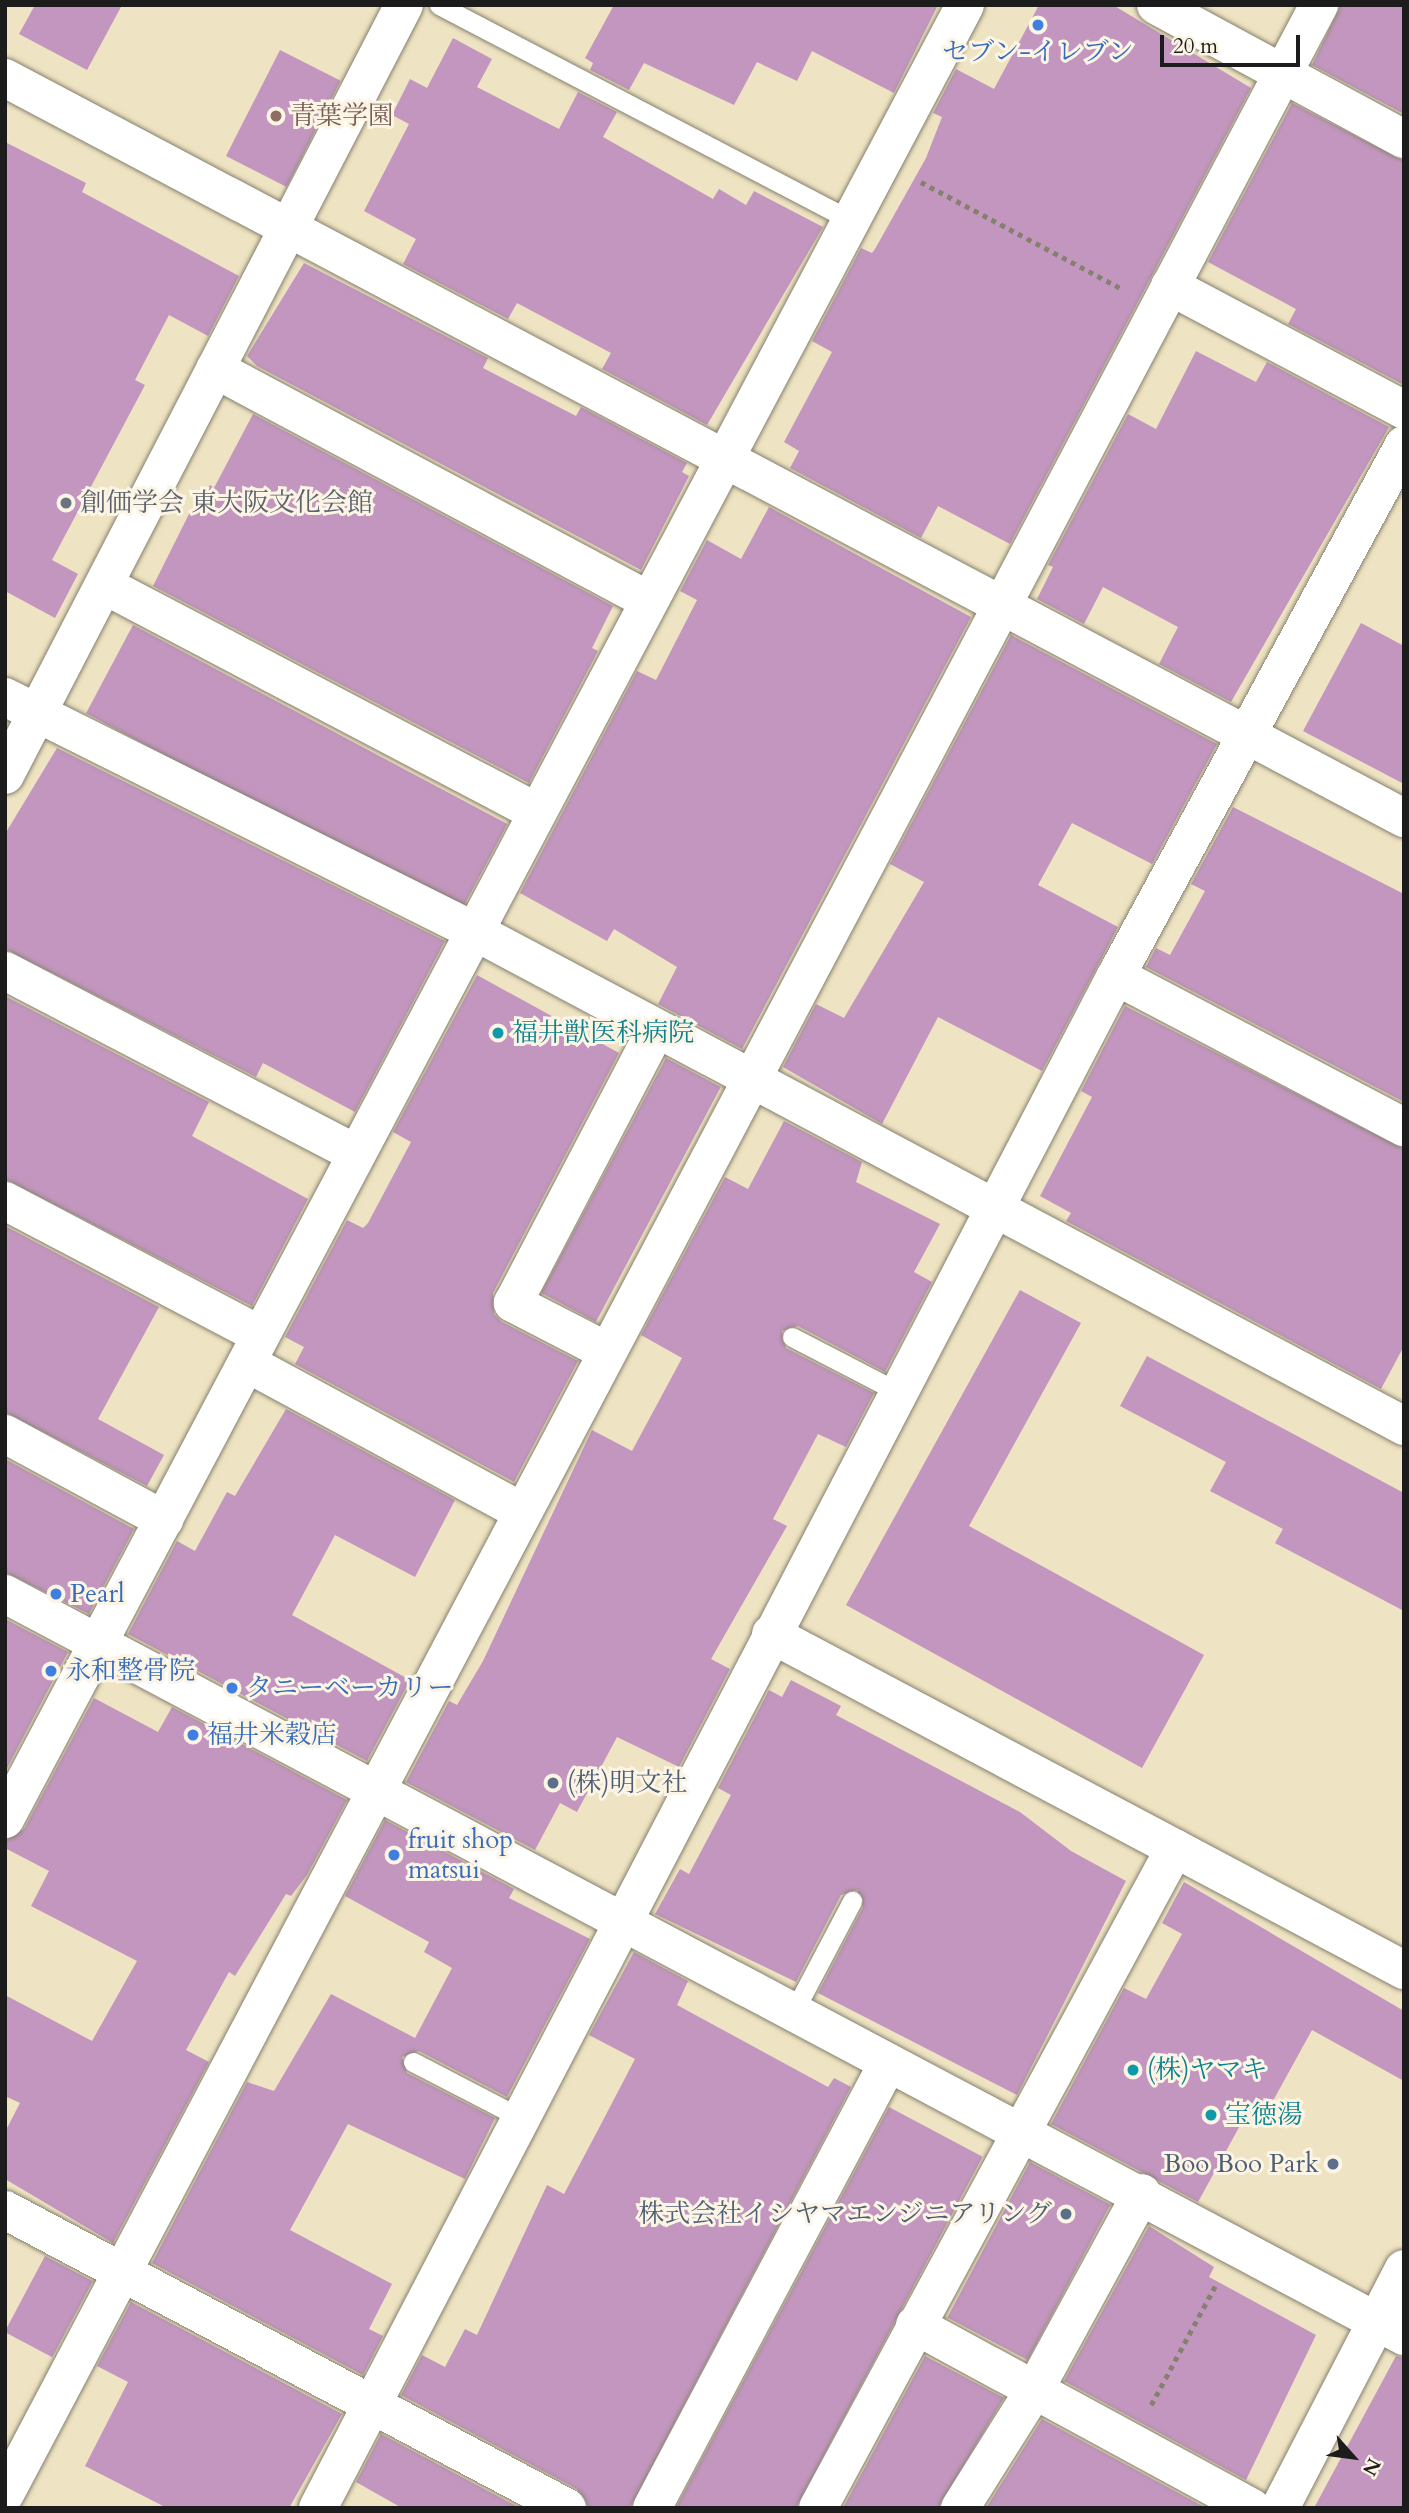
<!DOCTYPE html>
<html>
<head>
<meta charset="utf-8">
<style>
	body { margin:0 }
	#map { position:relative; width:1409px; height:2513px; overflow:hidden; background:#eee3c2; font-family:Cardo,"Noto Serif JP",serif }
	div>[style] { position:absolute }
	[style*='--x'] { left:calc(var(--x)*1px); top:calc(var(--y)*1px); width:calc(var(--w)*1px); rotate:calc(var(--a)*1deg) }
	.building>* { inset:0; background:#c296be; transform-origin:0 0 }
	.path>* { height:4.5px; margin-top:-2.25px; transform-origin:0; background:repeating-linear-gradient(90deg,#85806f 0 5px,transparent 0 10px) }
	.roads { filter:drop-shadow(0 0 2px #85806f) drop-shadow(0 0 2px #85806f) }
	.lane>* { height:19px; margin:-9.5px; padding:0 9.5px; transform-origin:9.5px; border-radius:9.5px; background:#fff }
	.street>* { height:38px; margin:-19px; padding:0 19px; transform-origin:19px; border-radius:19px; background:#fff }
	.dots>* { width:19px; height:19px; translate:-50% -50%; box-sizing:border-box; border:4px solid #fcf5e5; border-radius:50% }
	span { translate:-50% -50%; white-space:nowrap; text-align:center; line-height:1.15; -webkit-text-stroke:6px #fcf5e5; paint-order:stroke }
	.shop-label { font-size:26px; color:#366cbe }
	.left { translate:0 -50%; text-align:left }
	.education-label { font-size:26px; color:#785e54 }
	.worship-label { font-size:26px; color:#5b616d }
	.culture-label { font-size:26px; color:#0d838f }
	.service-label { font-size:26px; color:#4e5e75 }
	.right { translate:-100% -50%; text-align:right }
	.frame { position:absolute; inset:0; border:7px solid #1c1c1c; pointer-events:none }
	.north { position:absolute; left:1318px; top:2422px; width:70px; height:70px; -webkit-text-stroke:5px #fcf5e5; paint-order:stroke; rotate:118deg; font-size:19px; font-weight:700; line-height:28px; text-align:center; color:#1c1c1c }
	.north::after { content:''; display:block; margin:auto; width:24px; height:32px; background:#1c1c1c; clip-path:polygon(50% 0,100% 100%,50% 72%,0 100%) }
	.scale { position:absolute; left:1160px; top:35px; width:140px; height:32px; box-sizing:border-box; border:4px solid #1c1c1c; border-top:0; padding-left:9px; font-size:21px; line-height:24px; white-space:nowrap; color:#1c1c1c; -webkit-text-stroke:5px #fcf5e5; paint-order:stroke }
</style>
</head>
<body>
<div id="map">
	<div class="building">
		<div style="clip-path:polygon(35px 5px,122px 5px,87px 70px,19px 34px)"></div>
		<div style="clip-path:polygon(614px 5px,938px 5px,894px 93px,812px 51px,797px 81px,757px 62px,734px 105px,644px 63px,629px 90px,590px 70px,593px 63px,585px 58px)"></div>
		<div style="clip-path:polygon(1039px 5px,1113px 5px,1251px 88px,1010px 544px,938px 506px,921px 538px,790px 468px,799px 451px,784px 442px,832px 352px,812px 341px,861px 248px,872px 253px,875px 249px,926px 158px,942px 117px,933px 113px,956px 69px,994px 89px)"></div>
		<div style="clip-path:polygon(1341px 5px,1404px 5px,1404px 114px,1312px 65px)"></div>
		<div style="clip-path:polygon(453px 38px,492px 59px,477px 87px,559px 129px,578px 92px,617px 112px,603px 137px,713px 199px,719px 189px,746px 205px,754px 191px,823px 227px,707px 425px,602px 369px,611px 353px,517px 303px,508px 319px,403px 264px,416px 239px,364px 211px,409px 124px,392px 115px,410px 79px,427px 88px)"></div>
		<div style="left:280px;top:50px;width:68px;height:119px;rotate:27deg"></div>
		<div style="clip-path:polygon(1292px 103px,1404px 161px,1404px 385px,1288px 324px,1296px 309px,1208px 262px)"></div>
		<div style="clip-path:polygon(5px 142px,86px 183px,82px 192px,239px 276px,208px 336px,169px 315px,135px 380px,145px 385px,52px 560px,78px 574px,55px 618px,5px 591px)"></div>
		<div style="clip-path:polygon(304px 263px,488px 358px,483px 368px,576px 416px,581px 407px,687px 463px,682px 472px,689px 476px,641px 570px,257px 366px,247px 356px)"></div>
		<div style="clip-path:polygon(1196px 351px,1256px 382px,1267px 362px,1389px 427px,1231px 702px,1159px 664px,1178px 627px,1103px 587px,1084px 624px,1037px 599px,1053px 567px,1048px 565px,1128px 414px,1156px 429px)"></div>
		<div style="clip-path:polygon(253px 414px,613px 606px,592px 648px,598px 651px,529px 783px,153px 586px,189px 514px,210px 485px,214px 488px)"></div>
		<div style="clip-path:polygon(769px 507px,971px 617px,742px 1049px,658px 1004px,677px 967px,614px 929px,607px 941px,520px 893px,637px 671px,656px 680px,697px 600px,680px 591px,707px 540px,741px 559px)"></div>
		<div style="clip-path:polygon(1361px 623px,1404px 646px,1404px 784px,1303px 731px)"></div>
		<div style="left:133px;top:625px;width:424px;height:100px;rotate:28deg"></div>
		<div style="clip-path:polygon(1011px 635px,1217px 744px,1152px 864px,1072px 823px,1038px 885px,1118px 927px,1042px 1071px,938px 1017px,882px 1124px,783px 1067px,816px 1004px,844px 1018px,924px 882px,890px 864px)"></div>
		<div style="clip-path:polygon(57px 748px,445px 941px,355px 1112px,263px 1063px,256px 1077px,5px 949px,5px 834px)"></div>
		<div style="clip-path:polygon(1233px 807px,1404px 894px,1404px 1102px,1146px 967px,1156px 948px,1170px 955px,1205px 891px,1191px 884px)"></div>
		<div style="clip-path:polygon(477px 975px,619px 1053px,493px 1293px,494px 1314px,502px 1322px,578px 1361px,514px 1482px,295px 1364px,304px 1347px,285px 1337px,347px 1220px,363px 1228px,368px 1223px,411px 1142px,393px 1132px)"></div>
		<div style="clip-path:polygon(5px 996px,209px 1102px,192px 1136px,308px 1199px,252px 1306px,5px 1179px)"></div>
		<div style="clip-path:polygon(1125px 1006px,1404px 1149px,1404px 1346px,1381px 1389px,1066px 1221px,1071px 1213px,1040px 1196px,1092px 1097px,1081px 1091px)"></div>
		<div style="left:666px;top:1058px;width:62px;height:266px;rotate:28deg"></div>
		<div style="clip-path:polygon(784px 1121px,862px 1162px,856px 1182px,940px 1224px,914px 1272px,932px 1282px,885px 1372px,798px 1326px,782px 1331px,786px 1348px,874px 1393px,846px 1447px,818px 1434px,773px 1519px,787px 1526px,711px 1659px,730px 1669px,679px 1767px,617px 1737px,577px 1812px,560px 1803px,535px 1850px,406px 1782px,449px 1701px,457px 1705px,483px 1661px,592px 1430px,632px 1451px,682px 1358px,641px 1335px,725px 1177px,748px 1189px)"></div>
		<div style="clip-path:polygon(5px 1226px,159px 1307px,98px 1419px,164px 1455px,147px 1486px,5px 1412px)"></div>
		<div style="clip-path:polygon(1020px 1290px,1081px 1323px,969px 1526px,1204px 1655px,1142px 1768px,846px 1605px)"></div>
		<div style="clip-path:polygon(1147px 1356px,1404px 1493px,1404px 1611px,1275px 1543px,1283px 1529px,1210px 1491px,1226px 1462px,1120px 1406px)"></div>
		<div style="clip-path:polygon(286px 1409px,455px 1500px,415px 1577px,335px 1535px,292px 1615px,410px 1680px,367px 1761px,128px 1634px,177px 1541px,195px 1551px,227px 1492px,235px 1496px)"></div>
		<div style="clip-path:polygon(5px 1459px,134px 1529px,89px 1614px,5px 1572px)"></div>
		<div style="clip-path:polygon(5px 1619px,68px 1652px,5px 1772px)"></div>
		<div style="clip-path:polygon(791px 1680px,841px 1706px,836px 1715px,1020px 1812px,1071px 1851px,1126px 1881px,1017px 2095px,818px 1993px,863px 1907px,857px 1890px,841px 1895px,796px 1982px,655px 1914px,680px 1869px,689px 1874px,731px 1795px,718px 1788px,769px 1690px,782px 1697px)"></div>
		<div style="clip-path:polygon(94px 1698px,158px 1732px,172px 1707px,347px 1800px,307px 1875px,291px 1896px,286px 1894px,235px 1976px,229px 1972px,186px 2050px,209px 2062px,113px 2243px,5px 2179px,5px 2132px,20px 2103px,5px 2096px,5px 1995px,92px 2041px,137px 1961px,31px 1906px,49px 1871px,5px 1848px,5px 1841px,24px 1829px)"></div>
		<div style="clip-path:polygon(385px 1820px,514px 1889px,509px 1898px,590px 1939px,507px 2097px,419px 2051px,402px 2057px,407px 2073px,495px 2118px,465px 2179px,348px 2124px,290px 2230px,392px 2284px,369px 2329px,383px 2336px,363px 2375px,152px 2263px,247px 2082px,274px 2091px,331px 1994px,415px 2038px,452px 1968px,424px 1952px,429px 1942px,345px 1896px)"></div>
		<div style="clip-path:polygon(1184px 1882px,1404px 2011px,1404px 2081px,1312px 2030px,1263px 2119px,1248px 2111px,1198px 2202px,1051px 2124px,1124px 1988px,1146px 1999px,1182px 1934px,1162px 1923px)"></div>
		<div style="clip-path:polygon(634px 1952px,688px 1981px,677px 2005px,828px 2087px,834px 2078px,851px 2087px,630px 2508px,589px 2508px,577px 2489px,401px 2395px,422px 2355px,445px 2367px,465px 2329px,477px 2335px,547px 2185px,564px 2194px,599px 2128px,635px 2059px,589px 2035px)"></div>
		<div style="left:889px;top:2107px;width:106px;height:454px;rotate:28deg"></div>
		<div style="left:1030px;top:2162px;width:91px;height:176px;rotate:28deg"></div>
		<div style="clip-path:polygon(1149px 2226px,1214px 2267px,1209px 2277px,1316px 2335px,1246px 2480px,1064px 2381px)"></div>
		<div style="left:45px;top:2256px;width:54px;height:86px;rotate:28deg"></div>
		<div style="clip-path:polygon(131px 2302px,342px 2414px,289px 2508px,167px 2508px,85px 2466px,128px 2382px,97px 2366px)"></div>
		<div style="clip-path:polygon(925px 2356px,1004px 2398px,938px 2508px,843px 2508px)"></div>
		<div style="clip-path:polygon(1396px 2356px,1404px 2358px,1404px 2508px,1314px 2508px)"></div>
		<div style="clip-path:polygon(1042px 2419px,1206px 2508px,986px 2508px)"></div>
		<div style="clip-path:polygon(381px 2434px,520px 2508px,402px 2508px,356px 2482px)"></div>
	</div>
	<div class="path">
		<div style="--x:921;--y:182;--w:225;--a:28"></div>
		<div style="--x:1151;--y:2405;--w:135;--a:-61.7"></div>
	</div>
	<div class="roads">
		<div class="lane">
			<div style="--x:439;--y:5;--w:464;--a:27.6"></div>
			<div style="--x:792;--y:1337;--w:119;--a:27.4"></div>
			<div style="--x:793;--y:2013;--w:127;--a:-62.2"></div>
			<div style="--x:413;--y:2062;--w:124;--a:27.4"></div>
		</div>
		<div class="street">
			<div style="--x:1156;--y:5;--w:282;--a:28.4"></div>
			<div style="--x:5;--y:78;--w:1583;--a:27.88"></div>
			<div style="--x:1170;--y:286;--w:265;--a:27.9"></div>
			<div style="--x:215;--y:369;--w:491;--a:28.1"></div>
			<div style="--x:104;--y:585;--w:489;--a:27.7"></div>
			<div style="--x:5;--y:697;--w:524;--a:26.52"></div>
			<div style="--x:474;--y:931;--w:1054;--a:28.02"></div>
			<div style="--x:5;--y:775;--w:867;--a:-62.61"></div>
			<div style="--x:5;--y:971;--w:396;--a:27.5"></div>
			<div style="--x:1116;--y:976;--w:325;--a:27.7"></div>
			<div style="--x:5;--y:1201;--w:288;--a:27.7"></div>
			<div style="--x:606;--y:1351;--w:105;--a:-152.7"></div>
			<div style="--x:513;--y:1303;--w:308;--a:-62.4"></div>
			<div style="--x:247;--y:1363;--w:311;--a:28.4"></div>
			<div style="--x:5;--y:1434;--w:181;--a:28.4"></div>
			<div style="--x:5;--y:1594;--w:1584;--a:27.94"></div>
			<div style="--x:771;--y:1634;--w:717;--a:27.96"></div>
			<div style="--x:5;--y:1819;--w:2052;--a:-62.11"></div>
			<div style="--x:5;--y:2210;--w:636;--a:27.93"></div>
			<div style="--x:915;--y:2325;--w:383;--a:28.5"></div>
			<div style="--x:5;--y:2494;--w:2815;--a:-62.17"></div>
			<div style="--x:318;--y:2508;--w:1727;--a:-62.49"></div>
			<div style="--x:1116;--y:976;--w:604;--a:-61.53"></div>
			<div style="--x:652;--y:2508;--w:504;--a:-62.06"></div>
			<div style="--x:818;--y:2508;--w:750;--a:-61.59"></div>
			<div style="--x:960;--y:2508;--w:141;--a:-57.8"></div>
			<div style="--x:1035;--y:2389;--w:223;--a:-61.4"></div>
			<div style="--x:1280;--y:2508;--w:269;--a:-62.6"></div>
		</div>
	</div>
	<div class="dots">
		<div style="left:1038px;top:25px;background:#3f7fe0"></div>
		<div style="left:276px;top:116px;background:#8d6e63"></div>
		<div style="left:66px;top:503px;background:#6b7280"></div>
		<div style="left:498px;top:1033px;background:#0f9aa8"></div>
		<div style="left:56px;top:1594px;background:#3f7fe0"></div>
		<div style="left:51px;top:1671px;background:#3f7fe0"></div>
		<div style="left:232px;top:1688px;background:#3f7fe0"></div>
		<div style="left:193px;top:1735px;background:#3f7fe0"></div>
		<div style="left:553px;top:1783px;background:#5c6f8a"></div>
		<div style="left:394px;top:1855px;background:#3f7fe0"></div>
		<div style="left:1133px;top:2070px;background:#0f9aa8"></div>
		<div style="left:1211px;top:2115px;background:#0f9aa8"></div>
		<div style="left:1333px;top:2164px;background:#5c6f8a"></div>
		<div style="left:1066px;top:2214px;background:#5c6f8a"></div>
	</div>
	<div class="shop-label">
		<span style="left:1038px;top:52px">セブン-イレブン</span>
		<span class="left" style="left:70px;top:1594px">Pearl</span>
		<span class="left" style="left:65px;top:1671px">永和整骨院</span>
		<span class="left" style="left:246px;top:1688px">タニーベーカリー</span>
		<span class="left" style="left:207px;top:1735px">福井米穀店</span>
		<span class="left" style="left:408px;top:1855px">fruit shop<br>matsui</span>
	</div>
	<div class="education-label">
		<span class="left" style="left:290px;top:116px">青葉学園</span>
	</div>
	<div class="worship-label">
		<span class="left" style="left:80px;top:503px">創価学会 東大阪文化会館</span>
	</div>
	<div class="culture-label">
		<span class="left" style="left:512px;top:1033px">福井獣医科病院</span>
		<span class="left" style="left:1147px;top:2070px">(株)ヤマキ</span>
		<span class="left" style="left:1225px;top:2115px">宝徳湯</span>
	</div>
	<div class="service-label">
		<span class="left" style="left:567px;top:1783px">(株)明文社</span>
		<span class="right" style="left:1319px;top:2164px">Boo Boo Park</span>
		<span class="right" style="left:1052px;top:2214px">株式会社イシヤマエンジニアリング</span>
	</div>
	<div class="frame"></div>
	<div class="north">N</div>
	<div class="scale">20 m</div>
</div>
</body>
</html>
